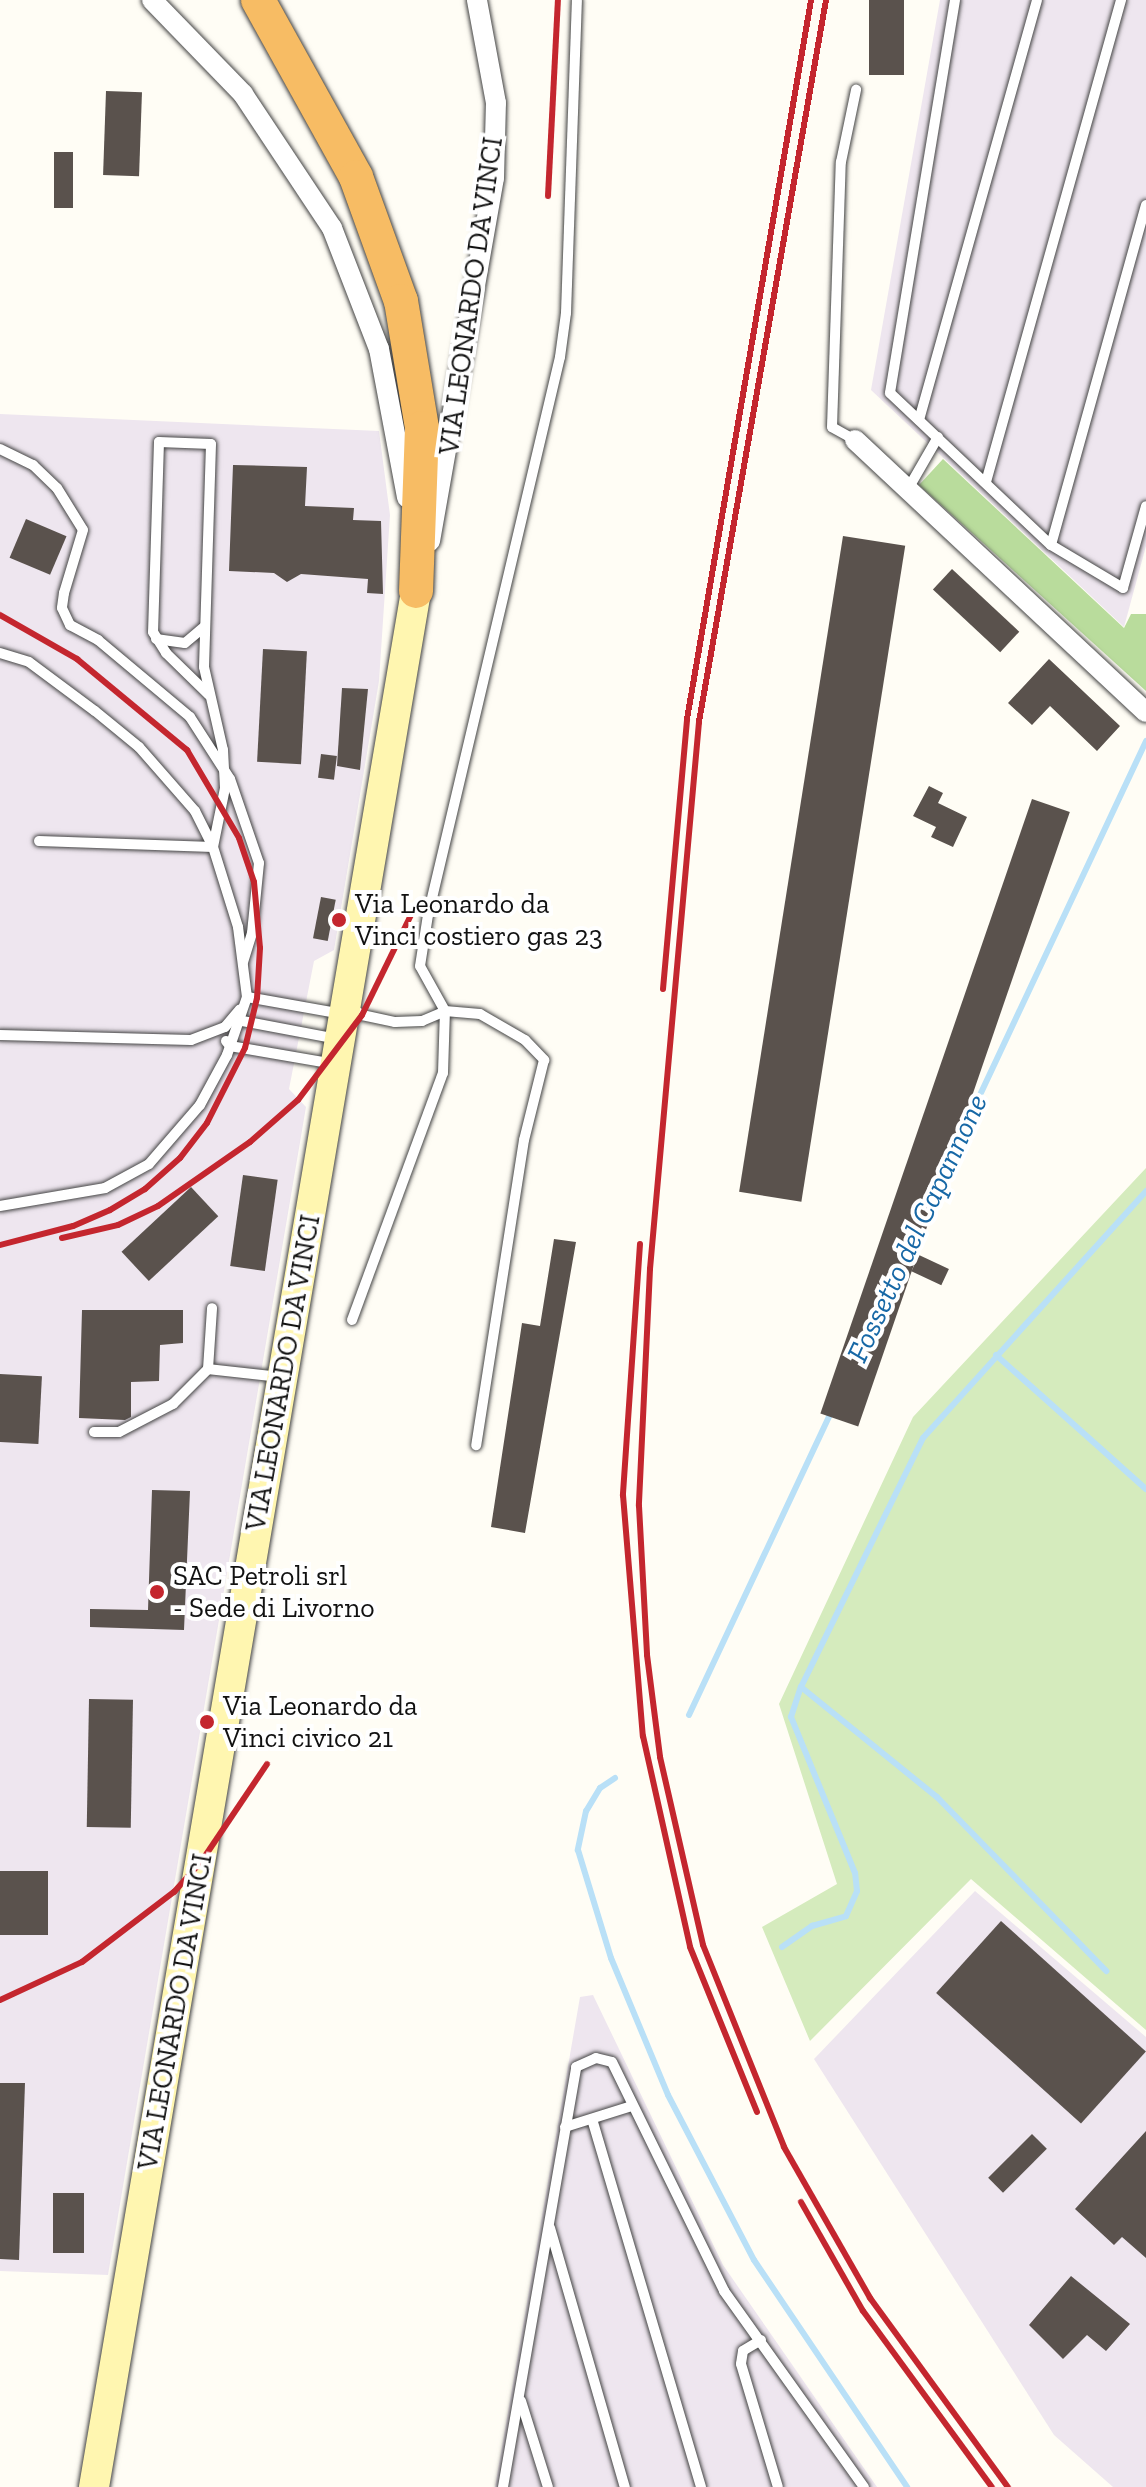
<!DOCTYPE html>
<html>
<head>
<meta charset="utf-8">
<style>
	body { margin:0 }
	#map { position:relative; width:1146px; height:2487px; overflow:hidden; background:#fffdf5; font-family:"Zilla Slab",serif }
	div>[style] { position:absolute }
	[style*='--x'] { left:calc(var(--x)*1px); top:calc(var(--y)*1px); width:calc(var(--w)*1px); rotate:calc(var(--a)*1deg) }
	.industrial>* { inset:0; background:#eee6ef }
	.green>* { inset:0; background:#d5ebbd }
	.forest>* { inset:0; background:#b9dc9c }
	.stream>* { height:6px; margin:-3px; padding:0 3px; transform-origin:3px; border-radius:3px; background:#b9e0f7 }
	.building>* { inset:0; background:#5a524d; transform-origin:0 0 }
	.roads { filter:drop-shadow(0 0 2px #444) drop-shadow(0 0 2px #444) }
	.service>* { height:10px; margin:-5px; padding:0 5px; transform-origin:5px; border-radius:5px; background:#fff }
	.minor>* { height:20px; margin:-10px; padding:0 10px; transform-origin:10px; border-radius:10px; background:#fff }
	.secondary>* { height:30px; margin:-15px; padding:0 15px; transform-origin:15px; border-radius:15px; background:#fff6b0 }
	.trunk>* { height:34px; margin:-17px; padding:0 17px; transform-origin:17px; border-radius:17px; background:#f7bc64 }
	.rail>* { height:6px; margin:-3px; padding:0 3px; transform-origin:3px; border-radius:3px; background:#c4262e }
	.dots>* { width:22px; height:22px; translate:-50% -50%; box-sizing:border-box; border:4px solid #fff; border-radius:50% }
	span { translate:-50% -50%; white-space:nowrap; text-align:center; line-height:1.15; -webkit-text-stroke:8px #fff; paint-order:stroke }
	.street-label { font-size:28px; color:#111 }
	.poi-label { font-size:28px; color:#111 }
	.left { translate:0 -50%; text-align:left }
	.water-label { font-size:30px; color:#1768a6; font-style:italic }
</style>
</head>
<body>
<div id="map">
	<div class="industrial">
		<div style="clip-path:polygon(940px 0,1146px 0,1146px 546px,1124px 627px,871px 390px)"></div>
		<div style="clip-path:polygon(0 414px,379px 431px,390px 515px,379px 681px,334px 950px,314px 961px,289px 1089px,306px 1107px,108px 2275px,0 2271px)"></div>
		<div style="clip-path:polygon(975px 1891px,1146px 2037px,1146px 2487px,1113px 2487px,1054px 2435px,814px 2059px)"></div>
		<div style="clip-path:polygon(593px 1995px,723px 2265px,877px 2487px,495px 2487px,580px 1997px)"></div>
	</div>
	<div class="green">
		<div style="clip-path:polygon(1146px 1168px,1146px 2030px,971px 1879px,810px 2041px,762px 1927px,837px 1884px,779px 1704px,913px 1417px)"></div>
	</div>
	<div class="forest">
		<div style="clip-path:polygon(943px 459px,1124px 628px,1131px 614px,1146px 614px,1146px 691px,919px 485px)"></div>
	</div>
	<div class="stream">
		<div style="--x:996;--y:1355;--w:201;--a:41.8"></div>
		<div style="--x:801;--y:1687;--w:175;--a:39"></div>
		<div style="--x:937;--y:1797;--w:243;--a:45.8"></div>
		<div style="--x:689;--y:1715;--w:1076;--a:-64.86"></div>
		<div style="--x:615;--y:1778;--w:18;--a:146"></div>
		<div style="--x:600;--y:1788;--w:27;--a:121"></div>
		<div style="--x:586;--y:1811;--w:40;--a:102"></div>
		<div style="--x:578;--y:1850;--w:113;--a:73"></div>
		<div style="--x:611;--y:1958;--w:148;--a:67.4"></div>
		<div style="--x:668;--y:2095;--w:186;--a:62.5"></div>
		<div style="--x:754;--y:2260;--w:274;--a:56"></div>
		<div style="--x:782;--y:1947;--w:37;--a:-35"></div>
		<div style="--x:812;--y:1926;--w:35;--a:-16"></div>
		<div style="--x:846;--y:1916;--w:27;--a:-66"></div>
		<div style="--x:857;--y:1891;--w:18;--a:-96"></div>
		<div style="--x:855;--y:1873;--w:169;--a:-112.3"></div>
		<div style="--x:791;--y:1717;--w:32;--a:-72"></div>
		<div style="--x:801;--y:1687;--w:277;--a:-63.9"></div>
		<div style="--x:923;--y:1438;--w:333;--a:-47.9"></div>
	</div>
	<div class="building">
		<div style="left:869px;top:0;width:35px;height:75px"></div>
		<div style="left:106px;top:91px;width:36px;height:84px;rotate:2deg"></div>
		<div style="left:54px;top:152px;width:19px;height:56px"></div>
		<div style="clip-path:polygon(233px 465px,307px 467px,305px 506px,354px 508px,353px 520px,381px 521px,383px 594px,367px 593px,368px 579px,301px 574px,287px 582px,274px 573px,229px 571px)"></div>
		<div style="left:26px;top:519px;width:44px;height:42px;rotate:23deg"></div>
		<div style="left:843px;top:536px;width:63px;height:664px;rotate:9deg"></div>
		<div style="left:952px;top:569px;width:92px;height:28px;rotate:43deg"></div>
		<div style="left:263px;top:649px;width:44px;height:113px;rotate:3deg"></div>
		<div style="clip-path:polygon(1049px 659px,1120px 726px,1097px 751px,1050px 706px,1032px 725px,1008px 703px)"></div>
		<div style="clip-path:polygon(342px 688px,368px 689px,360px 770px,337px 766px)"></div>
		<div style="left:321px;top:754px;width:16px;height:24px;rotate:7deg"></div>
		<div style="clip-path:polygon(929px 786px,943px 793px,938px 803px,967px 817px,953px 847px,931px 837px,936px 827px,913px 816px)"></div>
		<div style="left:1032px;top:799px;width:40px;height:650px;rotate:19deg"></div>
		<div style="left:321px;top:897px;width:15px;height:42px;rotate:11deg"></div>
		<div style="left:243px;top:1175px;width:35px;height:92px;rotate:8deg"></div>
		<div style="left:191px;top:1187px;width:40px;height:95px;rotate:47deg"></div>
		<div style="clip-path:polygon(554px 1239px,576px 1242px,525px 1533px,491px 1527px,522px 1323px,540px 1326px)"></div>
		<div style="left:919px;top:1255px;width:33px;height:18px;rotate:25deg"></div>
		<div style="clip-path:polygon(82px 1310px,183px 1310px,183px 1343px,160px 1345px,159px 1381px,131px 1382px,131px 1417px,125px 1420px,79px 1418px)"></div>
		<div style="left:0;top:1374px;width:42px;height:68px;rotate:3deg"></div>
		<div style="clip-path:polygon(152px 1490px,190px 1491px,184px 1630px,90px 1627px,90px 1609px,148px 1610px)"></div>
		<div style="left:89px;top:1699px;width:44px;height:128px;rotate:1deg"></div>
		<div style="left:0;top:1871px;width:48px;height:64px"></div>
		<div style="left:1001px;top:1921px;width:195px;height:97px;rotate:42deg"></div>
		<div style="clip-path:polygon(0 2083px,25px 2083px,19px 2260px,0 2259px)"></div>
		<div style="clip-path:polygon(1146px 2131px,1146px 2258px,1122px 2237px,1114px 2245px,1075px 2209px)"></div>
		<div style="left:1032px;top:2134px;width:21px;height:62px;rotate:45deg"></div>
		<div style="left:53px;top:2193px;width:31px;height:60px"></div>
		<div style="clip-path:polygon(1071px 2276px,1130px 2324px,1106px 2351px,1087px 2335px,1063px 2359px,1029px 2325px)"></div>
	</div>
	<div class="roads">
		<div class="service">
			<div style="--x:955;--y:0;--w:398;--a:99.4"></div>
			<div style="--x:890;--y:393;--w:221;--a:43.4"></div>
			<div style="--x:1051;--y:545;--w:84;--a:30.8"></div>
			<div style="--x:1123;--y:588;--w:85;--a:-74.3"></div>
			<div style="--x:919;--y:420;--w:436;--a:-74.3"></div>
			<div style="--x:855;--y:440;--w:26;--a:-151"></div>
			<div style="--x:832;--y:427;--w:265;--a:-88.1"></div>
			<div style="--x:841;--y:162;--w:74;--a:-78.2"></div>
			<div style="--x:0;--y:449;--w:37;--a:26"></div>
			<div style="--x:33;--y:465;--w:33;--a:44"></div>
			<div style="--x:57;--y:488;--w:49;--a:58.2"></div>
			<div style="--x:83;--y:530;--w:66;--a:106.8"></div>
			<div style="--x:64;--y:593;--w:15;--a:98"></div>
			<div style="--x:62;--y:608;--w:19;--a:65"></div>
			<div style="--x:70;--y:625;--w:32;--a:28"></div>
			<div style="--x:98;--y:640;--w:120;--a:39.9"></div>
			<div style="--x:190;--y:717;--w:74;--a:57.2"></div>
			<div style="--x:230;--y:779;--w:89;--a:71"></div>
			<div style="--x:259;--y:863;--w:70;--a:95.7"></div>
			<div style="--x:252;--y:933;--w:31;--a:107"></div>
			<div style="--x:986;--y:482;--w:501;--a:-74.35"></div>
			<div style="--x:908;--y:489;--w:60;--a:-60"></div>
			<div style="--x:1051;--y:545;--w:353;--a:-74.4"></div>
			<div style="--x:156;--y:639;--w:29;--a:8"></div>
			<div style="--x:185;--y:643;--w:25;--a:-40"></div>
			<div style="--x:0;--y:653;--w:30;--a:17"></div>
			<div style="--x:29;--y:662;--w:82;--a:36.6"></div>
			<div style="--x:95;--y:711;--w:57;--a:39.3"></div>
			<div style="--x:139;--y:747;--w:85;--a:48.8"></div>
			<div style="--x:195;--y:811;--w:40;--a:63.4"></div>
			<div style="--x:213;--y:847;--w:84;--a:72.6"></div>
			<div style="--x:238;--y:927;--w:71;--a:82.7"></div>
			<div style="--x:247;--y:997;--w:97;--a:10.1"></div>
			<div style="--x:39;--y:841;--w:174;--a:2"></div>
			<div style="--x:213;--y:847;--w:60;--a:-78.5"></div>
			<div style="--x:225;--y:788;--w:38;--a:-93"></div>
			<div style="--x:223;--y:750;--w:85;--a:-102.9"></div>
			<div style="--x:204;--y:667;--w:223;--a:-88.2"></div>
			<div style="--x:211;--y:444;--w:52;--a:-177.8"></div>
			<div style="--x:159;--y:442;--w:190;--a:91.8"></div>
			<div style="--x:153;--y:632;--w:25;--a:58"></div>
			<div style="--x:166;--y:653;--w:60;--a:44.3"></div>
			<div style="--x:348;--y:1005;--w:17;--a:36"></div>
			<div style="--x:362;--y:1015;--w:34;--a:12"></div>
			<div style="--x:395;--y:1022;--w:27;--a:-2"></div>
			<div style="--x:422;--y:1021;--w:25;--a:-23"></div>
			<div style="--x:445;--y:1011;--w:35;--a:5"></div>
			<div style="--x:480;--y:1014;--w:52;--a:30"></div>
			<div style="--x:525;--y:1040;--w:28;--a:46"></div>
			<div style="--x:544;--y:1060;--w:82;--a:104"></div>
			<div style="--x:524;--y:1140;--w:309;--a:98.9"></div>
			<div style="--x:237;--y:1020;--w:103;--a:10.7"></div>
			<div style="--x:0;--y:1035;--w:191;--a:1.5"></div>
			<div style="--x:191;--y:1040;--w:36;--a:-21"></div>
			<div style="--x:225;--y:1027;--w:23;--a:-50"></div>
			<div style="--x:226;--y:1041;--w:6;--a:51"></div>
			<div style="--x:230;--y:1046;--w:106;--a:9.8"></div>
			<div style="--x:0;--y:1206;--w:107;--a:-9.7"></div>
			<div style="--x:105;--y:1188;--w:50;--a:-28.6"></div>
			<div style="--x:149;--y:1164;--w:78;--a:-49.2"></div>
			<div style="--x:200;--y:1105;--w:57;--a:-61.6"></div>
			<div style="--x:227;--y:1055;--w:61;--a:-71"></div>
			<div style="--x:352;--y:1320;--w:263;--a:-69.8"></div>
			<div style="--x:443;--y:1073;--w:62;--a:-88.2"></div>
			<div style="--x:445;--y:1011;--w:51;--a:-119.1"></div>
			<div style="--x:420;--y:966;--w:52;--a:-81.1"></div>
			<div style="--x:428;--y:915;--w:573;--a:-76.69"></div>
			<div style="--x:560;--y:357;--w:44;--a:-82.2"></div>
			<div style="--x:566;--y:313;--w:313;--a:-88"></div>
			<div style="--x:208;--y:1369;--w:72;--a:6.3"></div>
			<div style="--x:94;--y:1432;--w:25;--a:0"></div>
			<div style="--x:119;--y:1432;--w:61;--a:-27.4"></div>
			<div style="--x:173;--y:1404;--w:49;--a:-45"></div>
			<div style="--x:208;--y:1369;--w:61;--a:-86.2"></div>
			<div style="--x:592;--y:2119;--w:384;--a:73.5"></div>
			<div style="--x:565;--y:2127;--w:70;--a:-17.4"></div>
			<div style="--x:550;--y:2228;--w:270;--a:73.9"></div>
			<div style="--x:761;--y:2340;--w:21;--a:149"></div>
			<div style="--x:743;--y:2351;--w:13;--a:99"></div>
			<div style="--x:741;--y:2364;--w:128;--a:73.3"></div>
			<div style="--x:521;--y:2401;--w:90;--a:72.6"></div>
			<div style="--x:503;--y:2487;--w:426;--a:-80.1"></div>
			<div style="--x:576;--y:2067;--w:22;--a:-24"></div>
			<div style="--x:596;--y:2058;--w:16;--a:14"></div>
			<div style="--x:612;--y:2062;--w:255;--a:63.9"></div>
			<div style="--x:724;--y:2291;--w:241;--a:54.5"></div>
		</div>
		<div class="minor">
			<div style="--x:152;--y:0;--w:131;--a:45.9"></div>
			<div style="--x:243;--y:94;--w:161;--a:56.4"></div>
			<div style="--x:332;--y:228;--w:130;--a:68.8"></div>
			<div style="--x:379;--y:349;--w:151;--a:79.3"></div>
			<div style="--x:855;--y:440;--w:398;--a:43.1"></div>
			<div style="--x:430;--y:541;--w:369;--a:-80"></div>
			<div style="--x:494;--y:178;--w:75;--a:-88.5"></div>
			<div style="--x:496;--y:103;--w:105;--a:-100.5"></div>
		</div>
		<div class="secondary">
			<div style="--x:94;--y:2487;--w:1923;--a:-80.36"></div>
		</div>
		<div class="trunk">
			<div style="--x:258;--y:0;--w:202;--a:61"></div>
			<div style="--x:356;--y:177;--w:132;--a:70.1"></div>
			<div style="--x:401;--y:301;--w:129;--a:80.6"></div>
			<div style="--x:422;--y:428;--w:163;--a:92.1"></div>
		</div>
	</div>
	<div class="rail">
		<div style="--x:826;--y:0;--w:733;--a:99.98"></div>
		<div style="--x:699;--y:722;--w:549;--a:95.12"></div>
		<div style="--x:650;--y:1269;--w:237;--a:92.7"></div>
		<div style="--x:639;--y:1506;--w:149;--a:86.9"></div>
		<div style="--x:647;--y:1655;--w:103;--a:82.7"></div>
		<div style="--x:660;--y:1757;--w:193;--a:77.1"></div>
		<div style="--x:703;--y:1945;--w:218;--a:68.1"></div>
		<div style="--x:784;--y:2147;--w:174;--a:60.3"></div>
		<div style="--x:870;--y:2298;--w:234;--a:53.9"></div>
		<div style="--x:548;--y:196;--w:196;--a:-87.1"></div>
		<div style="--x:0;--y:615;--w:89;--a:29.7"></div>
		<div style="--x:77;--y:659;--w:143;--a:39.6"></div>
		<div style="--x:187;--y:750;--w:102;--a:59.4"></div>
		<div style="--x:239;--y:838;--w:46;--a:71.2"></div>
		<div style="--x:254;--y:882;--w:66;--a:84.8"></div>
		<div style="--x:260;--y:948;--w:50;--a:93.4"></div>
		<div style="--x:257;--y:998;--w:51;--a:103.5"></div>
		<div style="--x:245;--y:1048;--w:84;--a:116.9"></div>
		<div style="--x:207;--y:1123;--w:44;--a:127.6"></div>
		<div style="--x:180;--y:1158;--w:47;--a:138.5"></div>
		<div style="--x:145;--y:1189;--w:41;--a:149"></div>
		<div style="--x:110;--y:1210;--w:40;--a:156.6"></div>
		<div style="--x:73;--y:1226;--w:75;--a:165.4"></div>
		<div style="--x:663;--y:989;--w:271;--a:-84.9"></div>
		<div style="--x:687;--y:719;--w:730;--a:-80.21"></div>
		<div style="--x:62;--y:1238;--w:57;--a:-13.1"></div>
		<div style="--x:118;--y:1225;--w:44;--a:-25.4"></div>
		<div style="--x:158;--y:1206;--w:112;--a:-34.8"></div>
		<div style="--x:250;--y:1142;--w:64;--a:-41.2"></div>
		<div style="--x:298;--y:1100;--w:106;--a:-53"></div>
		<div style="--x:362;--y:1015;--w:120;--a:-63.9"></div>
		<div style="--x:640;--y:1244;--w:252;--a:93.9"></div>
		<div style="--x:623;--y:1495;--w:242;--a:85.3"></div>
		<div style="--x:643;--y:1736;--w:216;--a:77.4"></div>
		<div style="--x:690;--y:1947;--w:178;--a:67.9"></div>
		<div style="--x:0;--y:2000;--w:90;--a:-24.9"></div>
		<div style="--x:82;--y:1962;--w:116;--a:-37.3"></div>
		<div style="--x:174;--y:1892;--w:40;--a:-48"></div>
		<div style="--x:201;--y:1862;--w:118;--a:-56"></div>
		<div style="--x:801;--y:2202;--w:125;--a:60.4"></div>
		<div style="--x:863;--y:2311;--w:218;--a:53.8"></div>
	</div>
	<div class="dots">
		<div style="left:339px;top:920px;background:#c4262e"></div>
		<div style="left:157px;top:1592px;background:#c4262e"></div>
		<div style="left:207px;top:1722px;background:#c4262e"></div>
	</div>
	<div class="street-label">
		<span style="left:471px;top:296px;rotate:-82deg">VIA LEONARDO DA VINCI</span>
		<span style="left:283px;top:1373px;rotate:-80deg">VIA LEONARDO DA VINCI</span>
		<span style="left:175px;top:2012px;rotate:-80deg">VIA LEONARDO DA VINCI</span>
	</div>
	<div class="poi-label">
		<span class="left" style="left:355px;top:920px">Via Leonardo da<br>Vinci costiero gas 23</span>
		<span class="left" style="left:173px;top:1592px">SAC Petroli srl<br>- Sede di Livorno</span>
		<span class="left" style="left:223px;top:1722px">Via Leonardo da<br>Vinci civico 21</span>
	</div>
	<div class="water-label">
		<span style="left:917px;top:1228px;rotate:-65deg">Fossetto del Capannone</span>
	</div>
</div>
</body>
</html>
